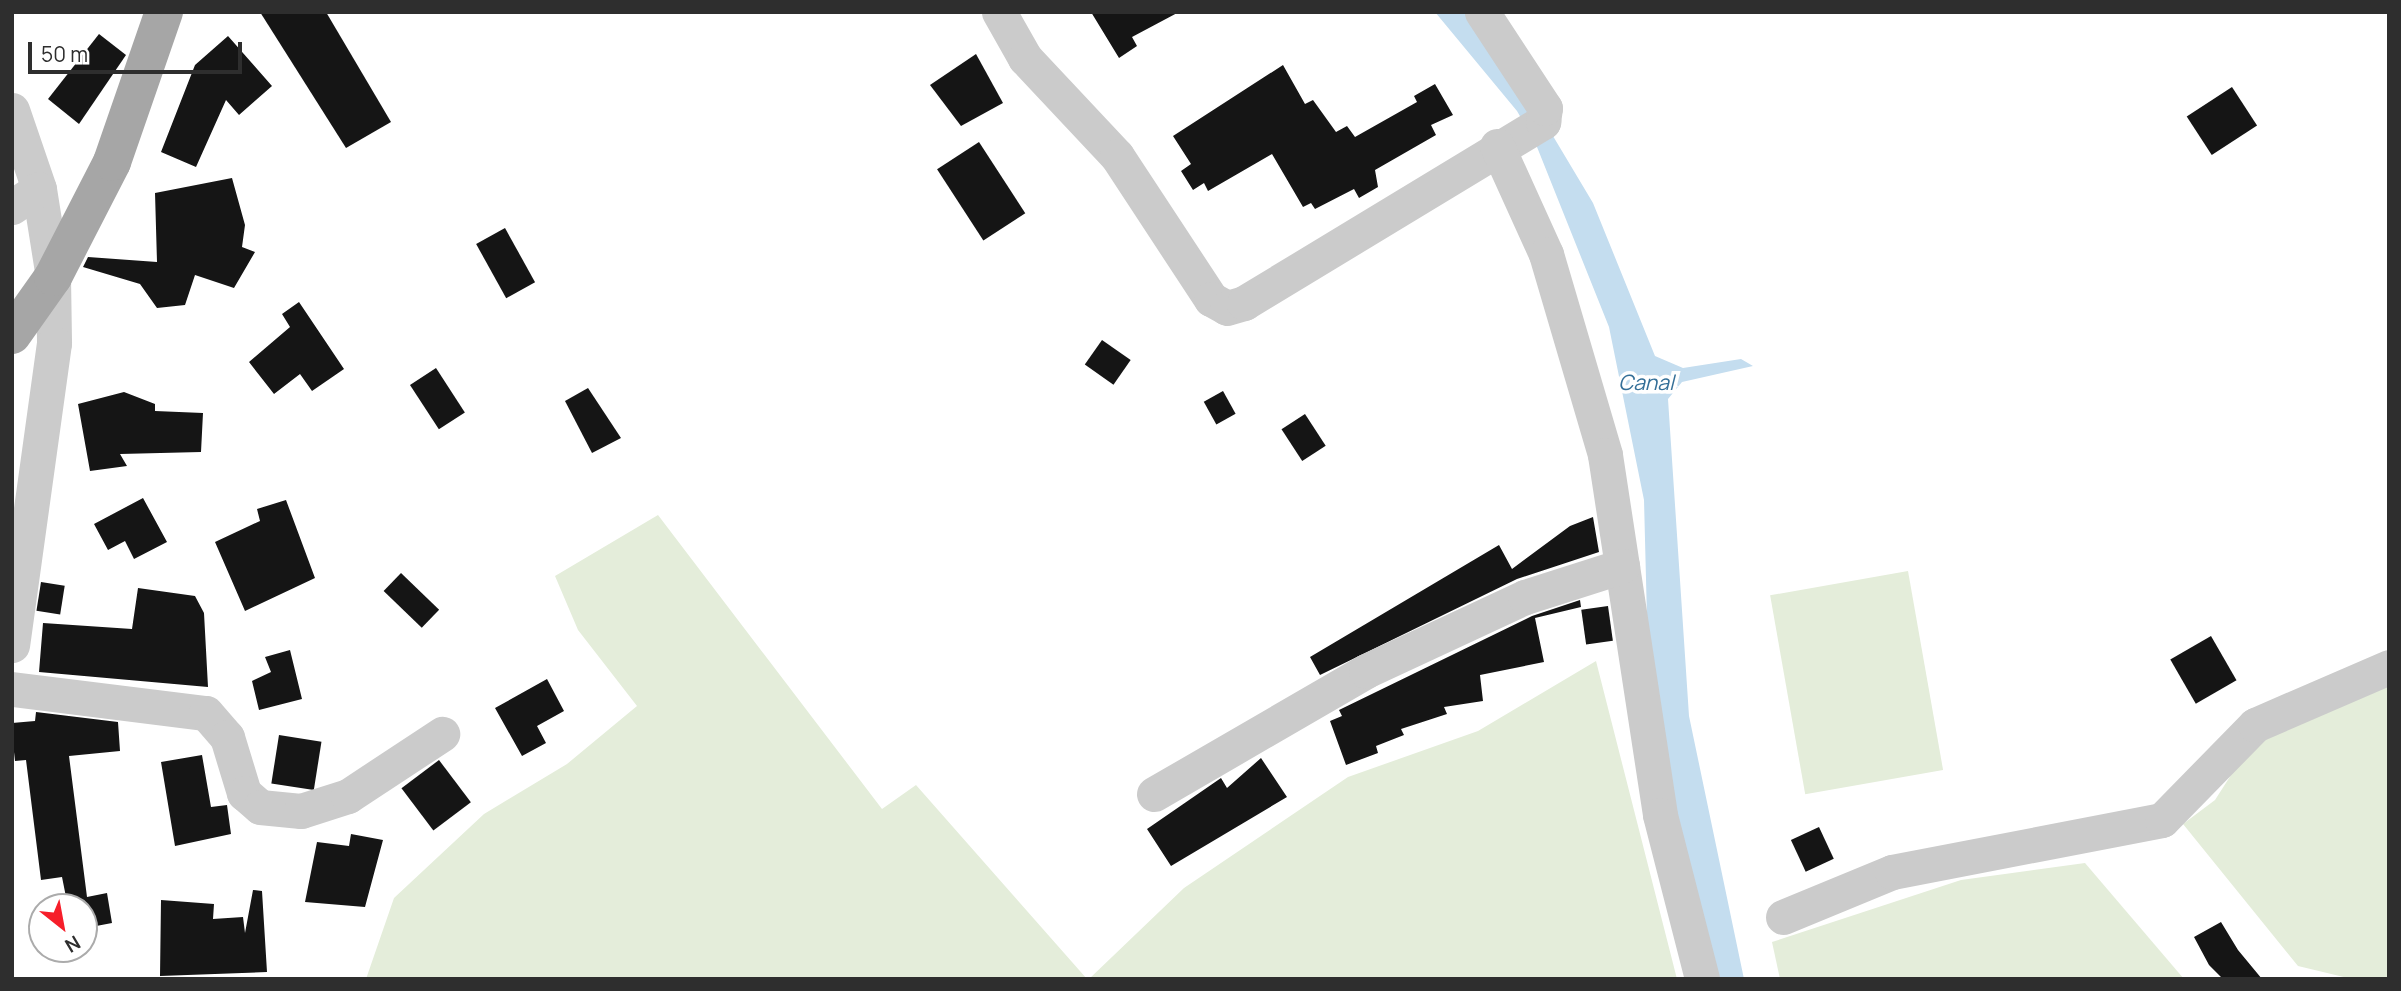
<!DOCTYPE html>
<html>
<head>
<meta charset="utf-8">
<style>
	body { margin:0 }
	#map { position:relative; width:2401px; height:991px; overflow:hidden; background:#fff; font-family:Manrope,sans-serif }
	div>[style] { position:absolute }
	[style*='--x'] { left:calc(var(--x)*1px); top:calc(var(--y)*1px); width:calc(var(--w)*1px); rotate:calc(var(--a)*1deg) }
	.green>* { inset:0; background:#e4edda; transform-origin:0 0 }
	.water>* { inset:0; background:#c4ddef }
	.building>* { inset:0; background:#151515; transform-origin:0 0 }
	.minor>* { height:35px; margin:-17.5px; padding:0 17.5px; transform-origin:17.5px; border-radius:17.5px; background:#cbcbcb }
	.major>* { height:38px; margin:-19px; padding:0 19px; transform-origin:19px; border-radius:19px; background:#a6a6a6 }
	span { translate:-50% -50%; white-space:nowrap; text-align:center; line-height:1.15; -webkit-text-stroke:7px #fff; paint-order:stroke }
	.water-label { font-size:21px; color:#346f98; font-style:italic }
	.frame { position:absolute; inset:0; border:14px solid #2e2e2e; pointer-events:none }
	.north { position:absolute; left:28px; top:893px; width:70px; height:70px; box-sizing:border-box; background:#fff; border:2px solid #ababab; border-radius:50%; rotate:149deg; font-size:19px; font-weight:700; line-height:28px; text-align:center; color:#2e2e2e }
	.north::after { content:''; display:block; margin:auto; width:24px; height:32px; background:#f61e2a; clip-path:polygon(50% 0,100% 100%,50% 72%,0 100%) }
	.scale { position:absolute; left:28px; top:42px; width:214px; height:32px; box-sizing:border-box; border:4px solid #2e2e2e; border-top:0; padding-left:9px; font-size:21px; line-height:24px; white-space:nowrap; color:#2e2e2e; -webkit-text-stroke:5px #fff; paint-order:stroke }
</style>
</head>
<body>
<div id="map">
	<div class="green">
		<div style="clip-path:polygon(658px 515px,882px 809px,916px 785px,1087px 979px,366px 979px,394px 898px,484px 814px,567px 764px,637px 706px,578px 630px,555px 576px)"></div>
		<div style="left:1908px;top:571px;width:202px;height:140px;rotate:80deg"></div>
		<div style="clip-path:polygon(1596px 661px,1677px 979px,1089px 979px,1184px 888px,1348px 777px,1478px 731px)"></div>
		<div style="clip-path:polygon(2389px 683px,2389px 979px,2352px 979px,2298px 966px,2183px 824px,2215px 800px,2249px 747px)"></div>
		<div style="clip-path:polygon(2085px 863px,2184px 979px,1780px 979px,1772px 942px,1961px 880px)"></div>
	</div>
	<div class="water">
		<div style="clip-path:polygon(1435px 12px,1479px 12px,1593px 203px,1655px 356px,1683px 368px,1741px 359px,1753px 366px,1682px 382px,1668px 399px,1689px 716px,1744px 979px,1713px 979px,1680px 856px,1648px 658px,1644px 500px,1609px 327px,1535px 142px,1517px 111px)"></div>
	</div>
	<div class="building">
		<div style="clip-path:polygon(260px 12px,326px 12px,391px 122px,346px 148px)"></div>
		<div style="clip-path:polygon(1091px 12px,1179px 12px,1132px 37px,1137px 46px,1119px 58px)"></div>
		<div style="clip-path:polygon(99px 34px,126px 55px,79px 124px,48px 99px)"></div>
		<div style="clip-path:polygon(228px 36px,272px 86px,239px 115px,226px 100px,196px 167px,161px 152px,195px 65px)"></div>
		<div style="clip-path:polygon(976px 54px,1003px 103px,961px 126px,930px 85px)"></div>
		<div style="clip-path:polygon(1283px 65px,1305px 104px,1313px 100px,1336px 132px,1347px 126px,1355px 137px,1417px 102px,1414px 96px,1435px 84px,1453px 115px,1431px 125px,1436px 135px,1375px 170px,1378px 187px,1359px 198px,1354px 189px,1315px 209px,1311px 203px,1303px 207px,1272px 154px,1208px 191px,1204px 183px,1193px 190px,1181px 171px,1191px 164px,1173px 136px)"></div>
		<div style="left:2232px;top:87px;width:46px;height:54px;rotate:57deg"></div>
		<div style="left:979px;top:142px;width:85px;height:50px;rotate:57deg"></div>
		<div style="clip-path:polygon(232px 178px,245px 225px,242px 247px,255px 252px,234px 288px,195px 275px,185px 305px,157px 308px,140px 284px,83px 267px,88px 257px,157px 262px,155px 193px)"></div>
		<div style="left:505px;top:228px;width:62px;height:33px;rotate:61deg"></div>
		<div style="clip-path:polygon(299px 302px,344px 369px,312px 391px,300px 374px,274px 394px,249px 362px,290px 327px,282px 314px)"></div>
		<div style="left:1102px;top:340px;width:35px;height:30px;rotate:35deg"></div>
		<div style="left:436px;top:368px;width:53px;height:31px;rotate:57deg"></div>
		<div style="clip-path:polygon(588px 388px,621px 438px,592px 453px,565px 401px)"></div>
		<div style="left:1223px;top:391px;width:26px;height:22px;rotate:61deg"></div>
		<div style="clip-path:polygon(124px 392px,155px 404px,155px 411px,203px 413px,201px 452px,120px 454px,127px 466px,90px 471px,78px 404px)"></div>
		<div style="left:1305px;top:414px;width:38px;height:28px;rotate:57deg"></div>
		<div style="clip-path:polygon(143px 498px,167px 542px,134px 559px,125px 541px,108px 550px,94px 524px)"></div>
		<div style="clip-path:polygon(286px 500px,315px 578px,245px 611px,215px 542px,260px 521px,257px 509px)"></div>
		<div style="clip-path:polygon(1593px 517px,1599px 552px,1517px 579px,1320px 675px,1310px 657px,1499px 545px,1512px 569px,1570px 526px)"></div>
		<div style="left:401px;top:573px;width:53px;height:25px;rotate:44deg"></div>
		<div style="left:41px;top:582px;width:24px;height:29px;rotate:9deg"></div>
		<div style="clip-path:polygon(138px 588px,195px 596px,204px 613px,208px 687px,39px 672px,43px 623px,132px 629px)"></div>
		<div style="clip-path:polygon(1580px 600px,1581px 607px,1535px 618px,1544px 662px,1480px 675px,1483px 701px,1444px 707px,1447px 714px,1401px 729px,1404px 735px,1376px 746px,1378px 753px,1346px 765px,1330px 721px,1342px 716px,1339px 710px,1532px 616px)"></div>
		<div style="left:1608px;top:606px;width:35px;height:27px;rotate:82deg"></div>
		<div style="left:2211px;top:636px;width:51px;height:47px;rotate:60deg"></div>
		<div style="clip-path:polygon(290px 650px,302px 699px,259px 710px,252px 681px,271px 672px,265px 657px)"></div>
		<div style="clip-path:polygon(547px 679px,564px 711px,537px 726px,546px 743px,522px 756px,495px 708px)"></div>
		<div style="clip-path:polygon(36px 712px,118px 722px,120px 751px,69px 756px,87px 897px,107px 893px,112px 923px,91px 927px,93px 941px,84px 943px,84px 907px,68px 907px,62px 877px,41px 880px,26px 760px,15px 761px,12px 734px,12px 723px,35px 721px)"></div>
		<div style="left:279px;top:735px;width:43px;height:49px;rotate:9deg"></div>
		<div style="clip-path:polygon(202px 755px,211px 807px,227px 805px,231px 834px,175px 846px,161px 762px)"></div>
		<div style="clip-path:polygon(1261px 758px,1287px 797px,1171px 866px,1147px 829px,1221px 778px,1227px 788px)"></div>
		<div style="left:439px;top:760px;width:53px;height:47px;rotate:53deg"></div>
		<div style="left:1819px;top:827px;width:35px;height:31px;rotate:65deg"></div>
		<div style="clip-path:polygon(351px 834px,383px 840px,365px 907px,305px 902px,317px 842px,349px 846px)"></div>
		<div style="clip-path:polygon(253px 890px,262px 891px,267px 972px,160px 976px,161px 900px,214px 904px,213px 919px,243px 917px,245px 933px)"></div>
		<div style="clip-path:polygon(2221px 922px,2238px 950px,2262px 979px,2223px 979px,2209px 965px,2194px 937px)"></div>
	</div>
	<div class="minor">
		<div style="--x:999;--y:12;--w:53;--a:60.5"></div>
		<div style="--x:1025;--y:58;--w:134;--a:46.8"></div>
		<div style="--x:1117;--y:156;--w:171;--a:56.7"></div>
		<div style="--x:1211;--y:299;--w:18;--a:29"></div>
		<div style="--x:1227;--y:308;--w:18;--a:-16"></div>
		<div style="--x:1244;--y:303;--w:350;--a:-31.2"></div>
		<div style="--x:1543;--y:122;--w:14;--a:-82"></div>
		<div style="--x:1545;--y:108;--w:115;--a:-123.3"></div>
		<div style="--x:12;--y:110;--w:83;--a:71.1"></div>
		<div style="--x:39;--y:189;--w:89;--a:81"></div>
		<div style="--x:53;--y:277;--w:66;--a:89.1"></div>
		<div style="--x:54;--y:343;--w:305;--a:97.9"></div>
		<div style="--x:1497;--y:146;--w:119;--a:65.6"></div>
		<div style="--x:1546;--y:254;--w:209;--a:73.6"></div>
		<div style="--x:1605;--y:455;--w:364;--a:81.3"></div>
		<div style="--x:1660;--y:815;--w:169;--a:75.6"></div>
		<div style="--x:12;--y:207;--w:32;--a:-34"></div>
		<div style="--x:12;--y:689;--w:195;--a:7.1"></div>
		<div style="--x:206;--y:713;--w:32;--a:49"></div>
		<div style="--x:227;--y:737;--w:59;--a:73.1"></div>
		<div style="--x:244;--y:793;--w:21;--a:41"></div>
		<div style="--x:260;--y:807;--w:41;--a:5.6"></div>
		<div style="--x:301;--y:811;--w:49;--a:-17.7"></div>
		<div style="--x:348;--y:796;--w:113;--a:-33.4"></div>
		<div style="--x:1154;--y:794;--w:245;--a:-30.1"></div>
		<div style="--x:1366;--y:671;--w:175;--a:-25"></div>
		<div style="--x:1525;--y:597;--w:102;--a:-17.7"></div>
		<div style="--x:1783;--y:917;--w:118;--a:-22.4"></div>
		<div style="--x:1892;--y:872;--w:275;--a:-10.9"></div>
		<div style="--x:2162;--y:820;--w:133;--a:-45.6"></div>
		<div style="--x:2255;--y:725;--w:146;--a:-23.4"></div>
	</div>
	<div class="major">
		<div style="--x:12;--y:335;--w:71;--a:-54.7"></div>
		<div style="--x:53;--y:277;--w:129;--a:-62.8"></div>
		<div style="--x:112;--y:162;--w:159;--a:-70.9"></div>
	</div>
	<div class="water-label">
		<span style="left:1646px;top:382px">Canal</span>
	</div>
	<div class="frame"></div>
	<div class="north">N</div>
	<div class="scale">50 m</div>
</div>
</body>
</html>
